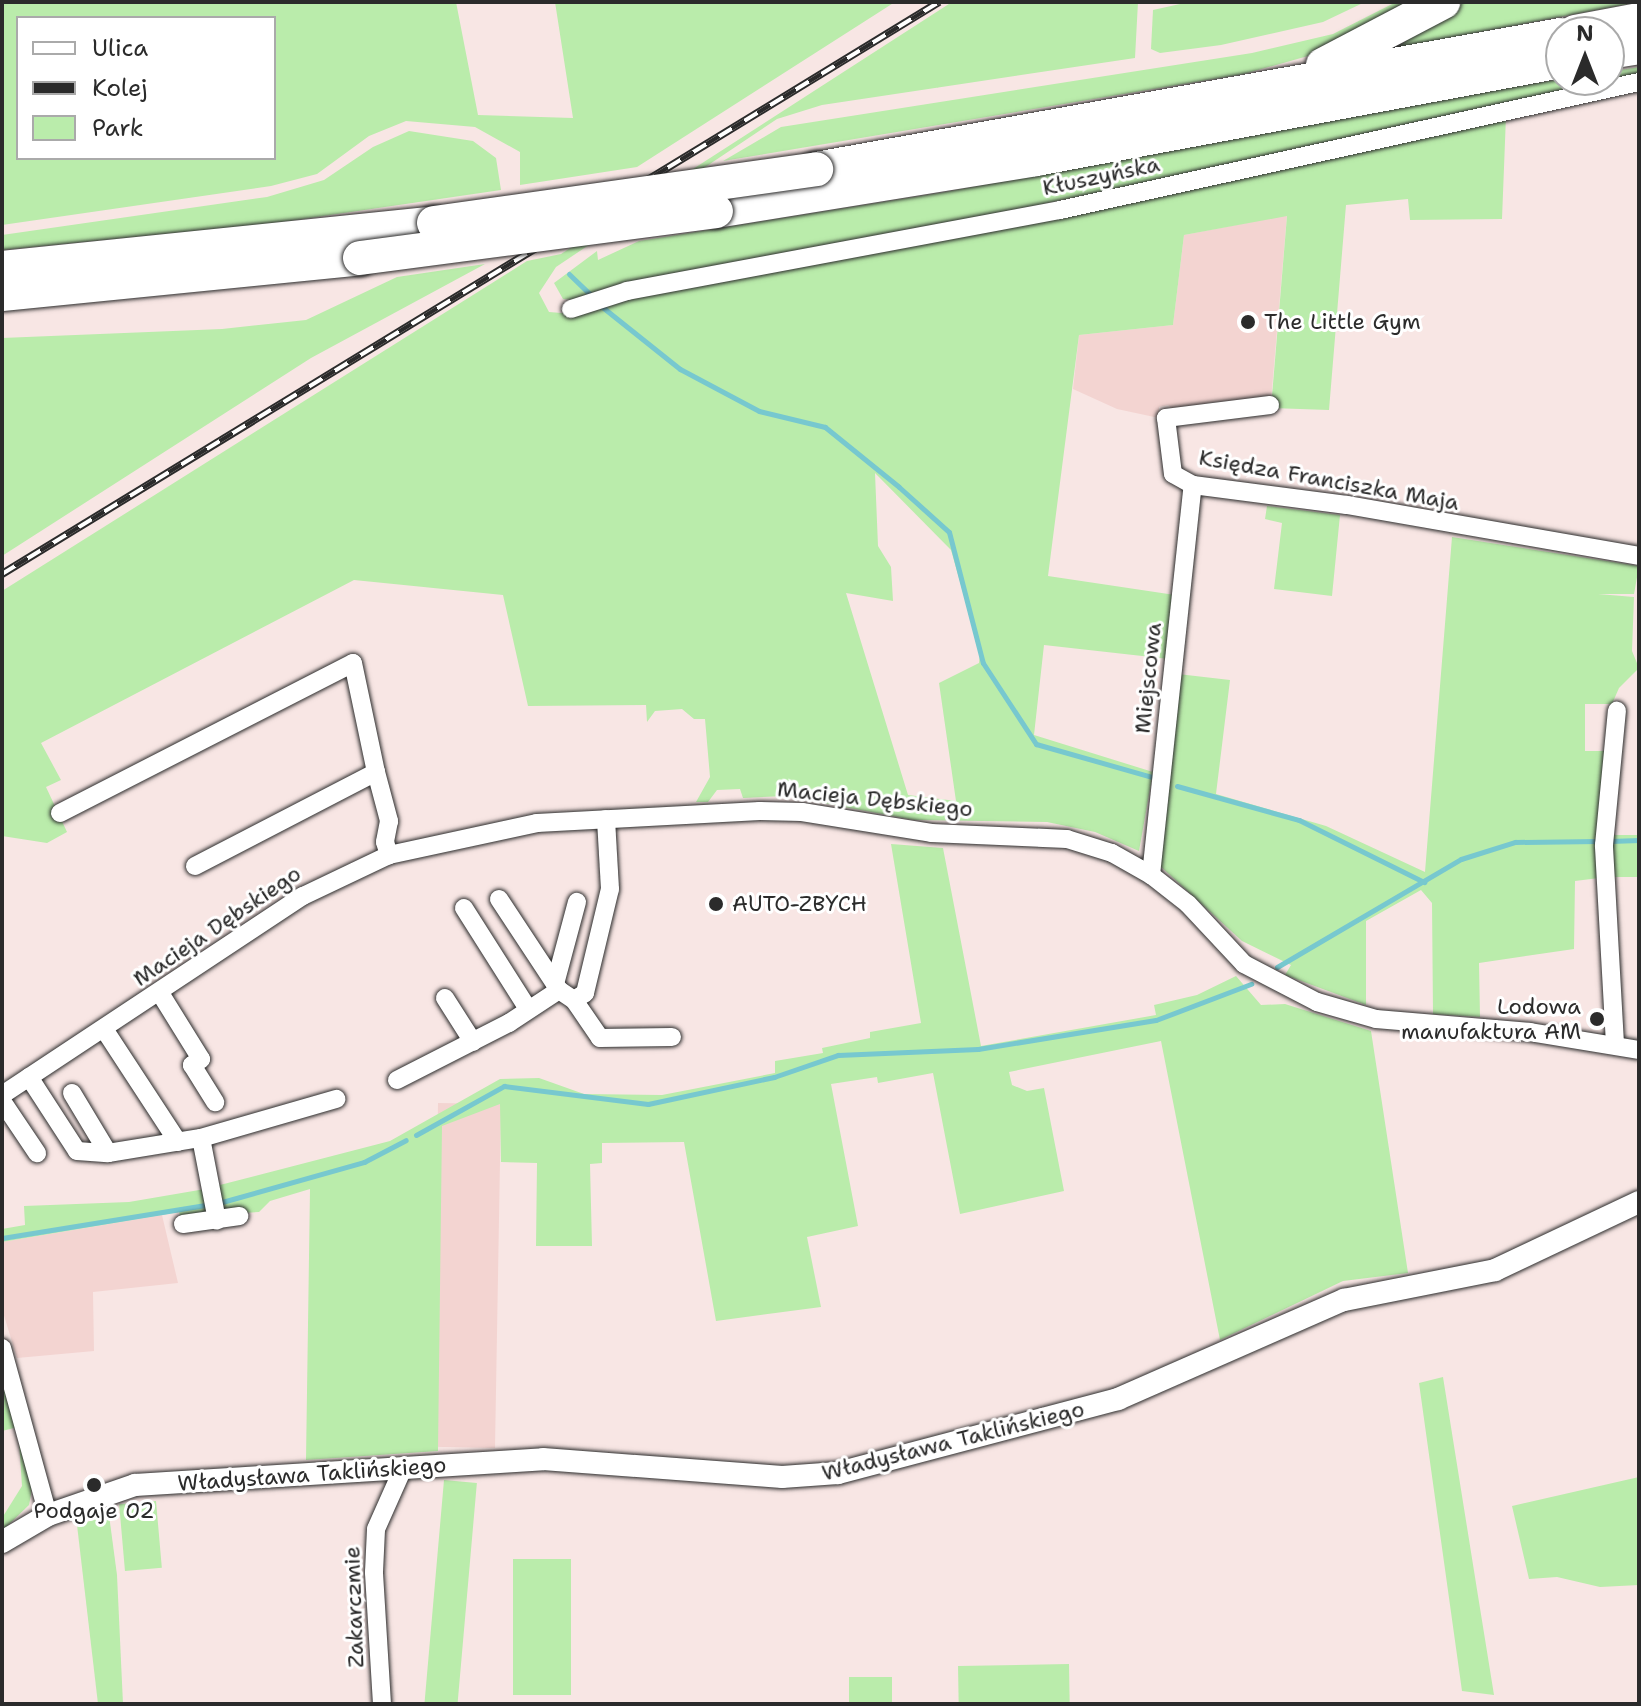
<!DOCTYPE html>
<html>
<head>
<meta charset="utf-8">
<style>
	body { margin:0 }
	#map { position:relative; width:1641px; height:1706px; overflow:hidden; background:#f8e6e4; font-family:"Shantell Sans",sans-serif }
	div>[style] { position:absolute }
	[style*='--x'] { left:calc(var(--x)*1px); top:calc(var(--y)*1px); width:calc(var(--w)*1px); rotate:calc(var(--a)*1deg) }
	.built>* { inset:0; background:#f3d4d1; transform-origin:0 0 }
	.green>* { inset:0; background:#baecab; transform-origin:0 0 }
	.stream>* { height:5px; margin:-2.5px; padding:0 2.5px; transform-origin:2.5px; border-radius:2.5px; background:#77c8cf }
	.roads { filter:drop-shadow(0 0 2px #2b2b2b) drop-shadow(0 0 2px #2b2b2b) }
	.minor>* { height:18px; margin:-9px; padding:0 9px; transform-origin:9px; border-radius:9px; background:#fff }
	.tertiary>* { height:22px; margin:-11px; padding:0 11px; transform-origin:11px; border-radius:11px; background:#fff }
	.motorway>* { height:34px; margin:-17px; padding:0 17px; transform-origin:17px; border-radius:17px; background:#fff }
	.rail>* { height:8px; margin-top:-4px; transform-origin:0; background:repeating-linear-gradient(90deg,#fff 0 15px,#2b2b2b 0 30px); box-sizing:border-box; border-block:2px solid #2b2b2b }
	.bridges { filter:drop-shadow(0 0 2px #2b2b2b) drop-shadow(0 0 2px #2b2b2b) }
	.motorway-bridge>* { height:34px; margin:-17px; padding:0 17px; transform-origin:17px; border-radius:17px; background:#fff }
	.dots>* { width:22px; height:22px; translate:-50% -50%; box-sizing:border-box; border:4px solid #fff; border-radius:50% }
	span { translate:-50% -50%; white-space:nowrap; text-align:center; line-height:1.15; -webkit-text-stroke:6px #fff; paint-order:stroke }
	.street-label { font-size:22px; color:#2b2b2b }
	.poi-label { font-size:22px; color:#2b2b2b }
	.left { translate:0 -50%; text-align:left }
	.right { translate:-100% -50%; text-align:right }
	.frame { position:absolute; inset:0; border:4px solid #2b2b2b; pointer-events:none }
	.legend { position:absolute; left:16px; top:16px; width:260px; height:144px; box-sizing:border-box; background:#fff; border:2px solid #aaa; margin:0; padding:10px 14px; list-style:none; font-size:24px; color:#2b2b2b }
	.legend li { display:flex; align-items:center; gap:16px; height:40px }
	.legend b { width:40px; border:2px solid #aaa }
	.north { position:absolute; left:1545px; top:16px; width:80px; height:80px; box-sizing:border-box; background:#fff; border:2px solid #aaa; border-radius:50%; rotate:0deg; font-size:22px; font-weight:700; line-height:32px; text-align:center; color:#2b2b2b }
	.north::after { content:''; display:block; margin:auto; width:28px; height:36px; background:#2b2b2b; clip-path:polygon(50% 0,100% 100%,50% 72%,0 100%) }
</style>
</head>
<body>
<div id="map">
	<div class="built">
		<div style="clip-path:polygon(1287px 215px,1271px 400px,1213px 402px,1175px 411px,1168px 405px,1159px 407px,1159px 418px,1117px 409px,1073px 389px,1079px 335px,1173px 325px,1184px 235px)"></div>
		<div style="left:501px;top:1104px;width:344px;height:63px;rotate:91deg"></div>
		<div style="clip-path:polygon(162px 1215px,178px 1283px,93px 1292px,94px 1351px,17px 1358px,2px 1309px,2px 1242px)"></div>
	</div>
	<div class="green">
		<div style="clip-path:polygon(evenodd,2px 2px,456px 2px,478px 115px,573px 118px,555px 2px,895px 2px,637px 167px,520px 185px,520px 152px,475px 127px,406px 121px,369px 136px,317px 174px,271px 186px,2px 225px,2px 2px,18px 18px,274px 18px,274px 158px,18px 158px,18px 18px)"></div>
		<div style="clip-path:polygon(evenodd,952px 2px,1138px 2px,1135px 58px,822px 105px,777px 119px,556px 267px,539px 293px,549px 312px,574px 314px,618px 298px,1506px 116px,1502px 219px,1410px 220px,1408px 199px,1346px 205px,1329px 410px,1271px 408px,1287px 216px,1184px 235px,1173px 325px,1079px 335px,1048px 576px,1175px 595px,1169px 659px,1044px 645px,1034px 735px,1153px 772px,1139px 851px,1095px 832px,1047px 822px,914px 820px,785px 796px,743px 798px,740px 789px,717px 790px,708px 802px,696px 802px,710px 777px,705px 719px,694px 719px,682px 709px,655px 711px,647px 722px,646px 705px,528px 706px,503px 595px,354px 580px,41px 743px,61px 780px,46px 787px,67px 832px,47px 843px,2px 836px,2px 591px,527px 261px,561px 254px,952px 2px,875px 473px,951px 550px,980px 652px,979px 663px,939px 683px,956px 801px,908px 795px,846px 593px,893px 601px,891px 567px,878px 546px,875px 473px)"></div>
		<div style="clip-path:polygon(1189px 2px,1365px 2px,1323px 22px,1221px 45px,1160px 53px,1151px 49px,1153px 10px)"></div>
		<div style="clip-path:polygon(1396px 2px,1426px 2px,1315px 54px,1244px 74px,723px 161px,781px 127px,1252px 53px,1333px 34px)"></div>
		<div style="clip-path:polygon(1461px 2px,1639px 2px,1396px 48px)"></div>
		<div style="clip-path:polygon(1639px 67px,1639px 78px,584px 301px,563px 299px,554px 283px,597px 251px,598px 260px,639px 241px,945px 192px,1482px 92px,1561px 79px,1609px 80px,1609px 72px)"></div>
		<div style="clip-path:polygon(409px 131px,473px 141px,496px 158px,501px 190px,269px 224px,2px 250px,2px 235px,267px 197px,324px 180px,373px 147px)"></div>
		<div style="clip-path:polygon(485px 264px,311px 358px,2px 556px,2px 338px,222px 329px,306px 320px,397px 277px)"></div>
		<div style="clip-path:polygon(1267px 506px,1340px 515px,1332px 596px,1274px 589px,1282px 523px,1265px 519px)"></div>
		<div style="clip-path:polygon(1452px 537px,1639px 566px,1634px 594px,1598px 594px,1634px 597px,1632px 651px,1639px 668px,1619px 688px,1612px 704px,1585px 704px,1585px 751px,1608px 751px,1599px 878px,1575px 881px,1574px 949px,1479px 963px,1480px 1017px,1433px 1014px,1432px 903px,1421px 890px,1366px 921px,1366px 1005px,1285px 975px,1291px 965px,1242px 941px,1159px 865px,1178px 674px,1230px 680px,1216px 794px,1326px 826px,1425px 872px)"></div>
		<div style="left:1611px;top:835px;width:28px;height:42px"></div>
		<div style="clip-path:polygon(891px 844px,943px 848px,981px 1046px,1156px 1015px,1154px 1005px,1197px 995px,1236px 976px,1261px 1005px,1285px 1004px,1371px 1031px,1408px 1273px,1343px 1281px,1220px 1340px,1161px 1041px,1009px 1072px,1012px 1085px,1027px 1091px,1044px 1088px,1064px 1191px,960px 1214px,933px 1073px,878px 1083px,877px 1077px,831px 1084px,858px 1226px,807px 1237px,821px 1307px,716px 1321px,684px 1142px,602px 1143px,602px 1163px,590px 1164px,592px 1246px,536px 1246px,537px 1163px,501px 1162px,500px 1104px,442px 1126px,438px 1451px,306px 1460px,310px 1189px,270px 1201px,259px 1212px,221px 1214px,216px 1186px,390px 1141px,500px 1079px,539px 1078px,584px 1094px,662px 1095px,775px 1073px,775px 1061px,823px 1053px,822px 1048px,870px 1038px,870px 1032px,921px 1023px)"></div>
		<div style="clip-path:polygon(205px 1189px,211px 1216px,182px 1222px,179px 1212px,2px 1242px,2px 1229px,25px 1225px,24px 1206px,129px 1202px)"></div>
		<div style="clip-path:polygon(2px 1373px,18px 1426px,33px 1484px,29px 1505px,2px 1531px,2px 1518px,22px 1486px,18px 1427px,2px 1431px)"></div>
		<div style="clip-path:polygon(1443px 1377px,1479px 1602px,1494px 1695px,1462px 1691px,1419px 1383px)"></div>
		<div style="clip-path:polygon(1639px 1477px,1639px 1585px,1600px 1587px,1557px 1577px,1529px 1579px,1512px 1506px)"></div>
		<div style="left:444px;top:1480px;width:33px;height:224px;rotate:5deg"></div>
		<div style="left:156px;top:1501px;width:67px;height:37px;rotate:85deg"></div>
		<div style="clip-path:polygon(109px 1515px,117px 1575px,123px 1704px,98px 1704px,77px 1525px)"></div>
		<div style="left:571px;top:1559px;width:136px;height:58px;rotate:90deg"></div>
		<div style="left:1069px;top:1664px;width:40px;height:111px;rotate:89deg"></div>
		<div style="left:849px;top:1677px;width:43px;height:27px"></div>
	</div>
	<div class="stream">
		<div style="--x:569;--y:274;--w:29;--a:44"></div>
		<div style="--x:601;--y:306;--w:101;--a:38.6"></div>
		<div style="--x:680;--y:369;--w:89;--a:28"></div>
		<div style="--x:759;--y:411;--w:68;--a:13.6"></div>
		<div style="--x:825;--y:427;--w:95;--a:39"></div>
		<div style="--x:899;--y:487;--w:67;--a:42"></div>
		<div style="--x:949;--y:532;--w:135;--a:75.5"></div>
		<div style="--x:983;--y:663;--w:97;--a:56.8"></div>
		<div style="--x:1036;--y:744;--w:121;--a:15.9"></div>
		<div style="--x:1177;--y:786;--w:127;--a:15.6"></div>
		<div style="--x:1299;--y:820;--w:140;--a:26.4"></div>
		<div style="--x:1610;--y:841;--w:29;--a:-2"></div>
		<div style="--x:1277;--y:967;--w:213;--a:-30.4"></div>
		<div style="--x:1461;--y:859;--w:57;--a:-17.5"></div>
		<div style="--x:1515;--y:842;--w:83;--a:-0.7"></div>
		<div style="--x:416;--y:1135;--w:101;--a:-29.1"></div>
		<div style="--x:504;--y:1086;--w:145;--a:7.1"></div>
		<div style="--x:648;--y:1104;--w:129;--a:-12.1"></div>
		<div style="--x:774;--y:1077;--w:68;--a:-19"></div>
		<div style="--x:838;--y:1055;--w:140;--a:-2.5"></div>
		<div style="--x:978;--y:1049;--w:180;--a:-9.3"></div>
		<div style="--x:1156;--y:1020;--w:102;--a:-20.8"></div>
		<div style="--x:222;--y:1202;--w:148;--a:-15.7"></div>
		<div style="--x:364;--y:1162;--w:47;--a:-27.6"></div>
		<div style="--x:2;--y:1238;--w:206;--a:-9.2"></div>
	</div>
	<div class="roads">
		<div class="minor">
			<div style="--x:571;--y:309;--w:59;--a:-17.8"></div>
			<div style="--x:627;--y:291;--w:441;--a:-10.6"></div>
			<div style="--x:1060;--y:210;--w:593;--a:-12.47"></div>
			<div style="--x:1270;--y:405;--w:105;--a:172.9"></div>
			<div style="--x:1166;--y:418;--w:56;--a:82.9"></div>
			<div style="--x:1173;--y:474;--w:23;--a:29"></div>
			<div style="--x:1193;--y:485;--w:155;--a:7.4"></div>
			<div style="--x:1347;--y:505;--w:296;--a:9.9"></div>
			<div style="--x:60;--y:813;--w:329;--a:-27.1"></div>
			<div style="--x:353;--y:663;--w:111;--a:78.1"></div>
			<div style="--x:195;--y:866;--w:204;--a:-27.4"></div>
			<div style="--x:376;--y:772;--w:51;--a:75.1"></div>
			<div style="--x:389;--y:821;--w:21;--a:101"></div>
			<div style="--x:385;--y:842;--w:14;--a:73"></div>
			<div style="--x:1151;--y:875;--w:392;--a:-83.9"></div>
			<div style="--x:499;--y:899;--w:109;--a:56.6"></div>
			<div style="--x:464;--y:908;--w:120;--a:57.6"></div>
			<div style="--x:555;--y:984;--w:85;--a:-75"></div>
			<div style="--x:160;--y:993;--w:78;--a:58.2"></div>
			<div style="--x:201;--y:1059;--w:11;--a:146"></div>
			<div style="--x:192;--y:1065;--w:44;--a:58.1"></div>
			<div style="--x:445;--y:998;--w:52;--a:57.5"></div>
			<div style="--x:574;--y:1000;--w:46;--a:55.6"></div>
			<div style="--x:600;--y:1038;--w:72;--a:-0.8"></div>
			<div style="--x:104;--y:1029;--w:135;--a:56.8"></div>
			<div style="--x:1615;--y:1044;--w:199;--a:-93.2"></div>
			<div style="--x:1604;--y:845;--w:135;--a:-84.5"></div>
			<div style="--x:29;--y:1077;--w:88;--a:57"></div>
			<div style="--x:77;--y:1151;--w:31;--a:4"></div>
			<div style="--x:108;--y:1153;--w:94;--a:-9.2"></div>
			<div style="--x:201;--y:1138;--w:141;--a:-16.1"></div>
			<div style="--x:397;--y:1080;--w:126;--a:-27"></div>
			<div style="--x:509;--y:1023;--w:60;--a:-33.4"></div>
			<div style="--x:559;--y:990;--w:18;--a:34"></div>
			<div style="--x:574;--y:1000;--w:13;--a:-32"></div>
			<div style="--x:585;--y:993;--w:107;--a:-76.5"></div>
			<div style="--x:610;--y:889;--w:70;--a:-93.3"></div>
			<div style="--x:72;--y:1093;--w:70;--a:59"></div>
			<div style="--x:2;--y:1095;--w:361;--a:-33.5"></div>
			<div style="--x:303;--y:896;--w:95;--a:-25.5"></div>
			<div style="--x:389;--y:855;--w:151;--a:-12.2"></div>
			<div style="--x:537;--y:823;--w:223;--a:-3.1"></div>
			<div style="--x:760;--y:811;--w:42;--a:1.4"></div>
			<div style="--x:802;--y:812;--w:131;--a:9.2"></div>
			<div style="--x:931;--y:833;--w:136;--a:2.5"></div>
			<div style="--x:1067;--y:839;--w:47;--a:17.3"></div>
			<div style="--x:1112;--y:853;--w:45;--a:29.4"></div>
			<div style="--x:1151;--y:875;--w:47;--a:38.1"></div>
			<div style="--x:1188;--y:904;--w:82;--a:47"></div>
			<div style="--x:1244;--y:964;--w:82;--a:27.5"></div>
			<div style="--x:1317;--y:1002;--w:61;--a:16.1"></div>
			<div style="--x:1376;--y:1019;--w:155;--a:4.8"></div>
			<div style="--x:1530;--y:1032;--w:110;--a:9.4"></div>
			<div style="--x:2;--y:1101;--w:63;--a:56.1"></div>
			<div style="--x:201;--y:1138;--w:84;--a:79"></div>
			<div style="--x:183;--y:1224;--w:57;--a:-8.1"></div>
			<div style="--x:2;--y:1348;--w:173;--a:74.6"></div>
			<div style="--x:382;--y:1704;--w:132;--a:-93.5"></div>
			<div style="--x:374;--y:1572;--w:43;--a:-87.3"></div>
			<div style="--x:376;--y:1529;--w:69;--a:-66"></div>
		</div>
		<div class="tertiary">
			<div style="--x:2;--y:1542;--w:53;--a:-30.4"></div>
			<div style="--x:48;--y:1515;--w:92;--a:-19"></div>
			<div style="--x:135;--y:1485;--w:409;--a:-3.6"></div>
			<div style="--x:543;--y:1459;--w:240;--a:4.3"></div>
			<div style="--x:782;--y:1477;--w:56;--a:-4.1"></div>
			<div style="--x:838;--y:1473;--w:290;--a:-14.8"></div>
			<div style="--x:1118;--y:1399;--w:247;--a:-23.7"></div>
			<div style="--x:1344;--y:1300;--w:154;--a:-11.2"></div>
			<div style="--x:1495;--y:1270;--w:159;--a:-25.3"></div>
		</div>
		<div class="motorway">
			<div style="--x:1575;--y:32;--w:65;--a:-10.6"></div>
			<div style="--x:1609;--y:52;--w:30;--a:-9"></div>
			<div style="--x:1323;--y:65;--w:136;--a:-27.7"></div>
			<div style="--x:816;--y:169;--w:757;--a:-10.2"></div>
			<div style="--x:716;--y:211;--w:324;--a:-9.2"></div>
			<div style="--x:1036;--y:159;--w:534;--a:-10.57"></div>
			<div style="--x:2;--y:268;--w:434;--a:-5.9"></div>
			<div style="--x:2;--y:294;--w:360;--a:-5.7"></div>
		</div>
	</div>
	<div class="rail">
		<div style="--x:2;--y:574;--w:1098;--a:-31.4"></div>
	</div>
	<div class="bridges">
		<div class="motorway-bridge">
			<div style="--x:434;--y:223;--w:386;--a:-8"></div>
			<div style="--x:360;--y:258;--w:359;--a:-7.5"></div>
		</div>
	</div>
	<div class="dots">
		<div style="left:1248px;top:322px;background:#2b2b2b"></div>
		<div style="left:716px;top:904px;background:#2b2b2b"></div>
		<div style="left:1597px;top:1019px;background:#2b2b2b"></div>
		<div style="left:94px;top:1485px;background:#2b2b2b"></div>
	</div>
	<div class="street-label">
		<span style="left:1101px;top:176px;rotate:-12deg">Kłuszyńska</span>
		<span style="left:1329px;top:480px;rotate:10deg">Księdza Franciszka Maja</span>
		<span style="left:1148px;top:678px;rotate:-84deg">Miejscowa</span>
		<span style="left:875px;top:799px;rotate:6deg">Macieja Dębskiego</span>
		<span style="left:217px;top:926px;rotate:-34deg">Macieja Dębskiego</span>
		<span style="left:953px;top:1441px;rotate:-14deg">Władysława Taklińskiego</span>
		<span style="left:312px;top:1474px;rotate:-4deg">Władysława Taklińskiego</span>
		<span style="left:354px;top:1607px;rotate:-92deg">Zakarczmie</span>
	</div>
	<div class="poi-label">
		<span class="left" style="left:1264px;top:322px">The Little Gym</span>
		<span class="left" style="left:732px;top:904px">AUTO-ZBYCH</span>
		<span class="right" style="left:1581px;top:1019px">Lodowa<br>manufaktura AM</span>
		<span style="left:94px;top:1511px">Podgaje 02</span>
	</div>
	<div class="frame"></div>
	<ul class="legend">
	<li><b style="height:10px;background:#fff"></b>Ulica</li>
	<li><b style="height:10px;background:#2b2b2b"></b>Kolej</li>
	<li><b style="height:22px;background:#baecab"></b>Park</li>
	</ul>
	<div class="north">N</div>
</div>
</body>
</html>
